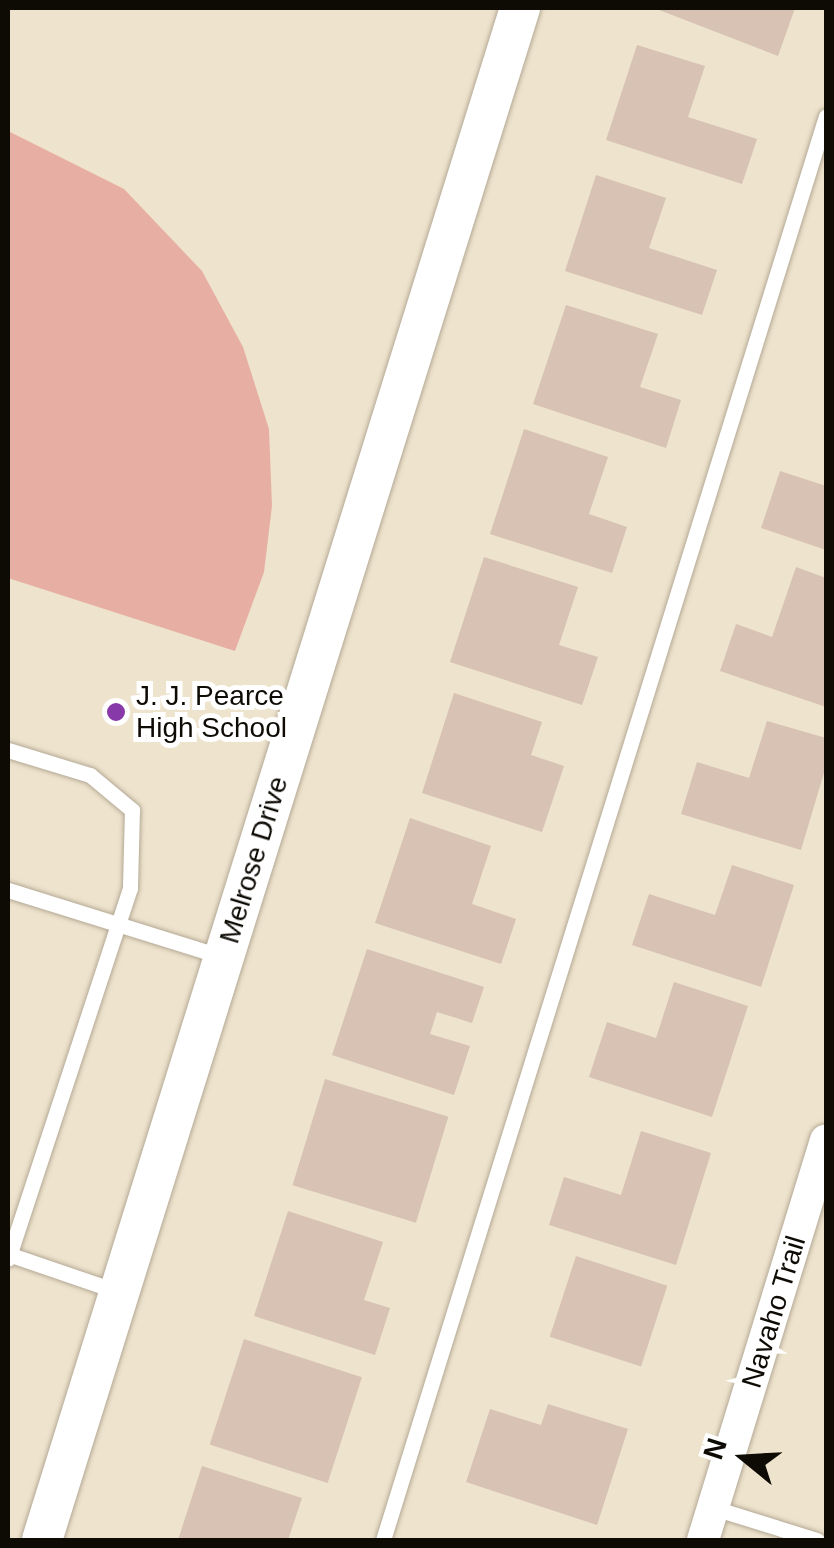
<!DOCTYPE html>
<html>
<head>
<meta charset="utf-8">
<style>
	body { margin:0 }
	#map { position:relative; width:834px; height:1548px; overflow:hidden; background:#eee3cd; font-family:Helvetica,sans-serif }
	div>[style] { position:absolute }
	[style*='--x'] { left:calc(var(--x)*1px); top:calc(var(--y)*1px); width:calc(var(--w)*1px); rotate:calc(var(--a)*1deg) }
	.green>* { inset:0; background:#e7afa3 }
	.building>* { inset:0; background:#d7c2b3; transform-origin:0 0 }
	.roads { filter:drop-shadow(0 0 2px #b4a995) drop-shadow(0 0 2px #b4a995) }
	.service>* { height:15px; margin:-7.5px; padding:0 7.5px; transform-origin:7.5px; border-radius:7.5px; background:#fff }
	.minor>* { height:32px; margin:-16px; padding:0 16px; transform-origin:16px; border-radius:16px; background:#fff }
	.tertiary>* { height:40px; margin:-20px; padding:0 20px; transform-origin:20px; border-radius:20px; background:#fff }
	.dots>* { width:28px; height:28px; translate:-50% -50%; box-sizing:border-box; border:5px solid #fff; border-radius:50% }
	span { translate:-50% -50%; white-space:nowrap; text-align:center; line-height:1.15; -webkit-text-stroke:10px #fff; paint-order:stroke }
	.poi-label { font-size:28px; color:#0e0b05 }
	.left { translate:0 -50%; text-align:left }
	.street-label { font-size:28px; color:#0e0b05 }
	.frame { position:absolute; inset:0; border:10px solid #0e0b05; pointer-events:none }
	.north { position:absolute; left:694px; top:1408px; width:100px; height:100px; -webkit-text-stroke:8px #fff; paint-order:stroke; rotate:288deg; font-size:28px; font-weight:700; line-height:40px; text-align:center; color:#0e0b05 }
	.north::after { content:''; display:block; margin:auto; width:35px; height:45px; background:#0e0b05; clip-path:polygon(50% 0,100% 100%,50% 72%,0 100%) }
</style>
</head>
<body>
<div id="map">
	<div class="green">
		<div style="clip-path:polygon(8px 131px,124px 189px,202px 271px,243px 347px,269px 429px,272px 506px,264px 572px,235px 651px,8px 578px)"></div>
	</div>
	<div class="building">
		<div style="clip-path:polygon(654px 8px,795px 8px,778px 56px)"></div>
		<div style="clip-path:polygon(637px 45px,705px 66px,688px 117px,757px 139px,742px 184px,606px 140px)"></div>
		<div style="clip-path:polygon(596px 175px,666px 198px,649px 248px,717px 270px,702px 315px,565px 271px)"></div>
		<div style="clip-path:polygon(566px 305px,658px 334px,640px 387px,681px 400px,666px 448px,533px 404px)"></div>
		<div style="clip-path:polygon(524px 429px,608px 457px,589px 514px,627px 527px,612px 573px,490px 534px)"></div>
		<div style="clip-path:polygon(780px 471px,826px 486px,826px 550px,761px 528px)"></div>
		<div style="clip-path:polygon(484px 557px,578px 587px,559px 645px,598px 657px,582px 705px,450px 662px)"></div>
		<div style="clip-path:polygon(796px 567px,826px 578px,826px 707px,720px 671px,736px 624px,772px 637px)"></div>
		<div style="clip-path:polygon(454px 693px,542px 722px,531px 755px,564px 766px,542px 832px,422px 793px)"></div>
		<div style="clip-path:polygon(767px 721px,826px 738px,826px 766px,801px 850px,681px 814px,697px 762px,749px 778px)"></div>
		<div style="clip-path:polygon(410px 818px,491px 846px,472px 904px,516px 919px,501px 964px,375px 923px)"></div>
		<div style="clip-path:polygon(732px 865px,794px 885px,761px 987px,632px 945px,649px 894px,715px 915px)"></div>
		<div style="clip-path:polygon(367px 949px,484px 987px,472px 1023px,437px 1012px,430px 1034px,470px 1046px,454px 1095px,332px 1055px)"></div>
		<div style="clip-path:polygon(674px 982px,748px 1006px,712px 1117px,589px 1077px,607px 1022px,656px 1038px)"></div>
		<div style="left:325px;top:1079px;width:129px;height:111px;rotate:17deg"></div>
		<div style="clip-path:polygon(641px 1131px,711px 1153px,676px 1265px,549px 1225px,564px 1177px,621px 1195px)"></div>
		<div style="clip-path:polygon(288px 1211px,383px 1242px,364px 1300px,390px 1308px,375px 1355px,254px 1316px)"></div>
		<div style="left:576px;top:1256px;width:96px;height:85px;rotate:18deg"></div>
		<div style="left:244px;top:1339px;width:124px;height:111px;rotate:18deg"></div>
		<div style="clip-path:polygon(548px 1404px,628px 1429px,597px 1525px,466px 1482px,490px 1409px,541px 1425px)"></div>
		<div style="clip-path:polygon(202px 1466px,302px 1498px,288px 1540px,178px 1540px)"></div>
	</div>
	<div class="roads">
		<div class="service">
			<div style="--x:8;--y:750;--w:86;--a:17"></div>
			<div style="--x:90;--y:775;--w:55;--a:39.8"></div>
			<div style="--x:132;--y:810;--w:78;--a:91.5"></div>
			<div style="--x:130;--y:888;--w:390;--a:108.2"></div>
			<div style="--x:8;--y:890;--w:225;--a:17.3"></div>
			<div style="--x:8;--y:1254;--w:114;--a:18.9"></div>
			<div style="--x:714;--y:1508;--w:108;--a:17.3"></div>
			<div style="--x:383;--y:1540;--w:1491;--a:-72.72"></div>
		</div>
		<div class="minor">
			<div style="--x:703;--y:1540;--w:418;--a:-72.9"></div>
		</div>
		<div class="tertiary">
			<div style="--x:42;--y:1540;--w:1605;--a:-72.67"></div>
		</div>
	</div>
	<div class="dots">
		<div style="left:116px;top:712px;background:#8839a9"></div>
	</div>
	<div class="poi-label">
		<span class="left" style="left:136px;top:712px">J. J. Pearce<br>High School</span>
	</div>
	<div class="street-label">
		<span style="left:254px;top:860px;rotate:-73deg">Melrose Drive</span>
		<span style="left:774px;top:1312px;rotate:-73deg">Navaho Trail</span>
	</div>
	<div class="frame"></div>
	<div class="north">N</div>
</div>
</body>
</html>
